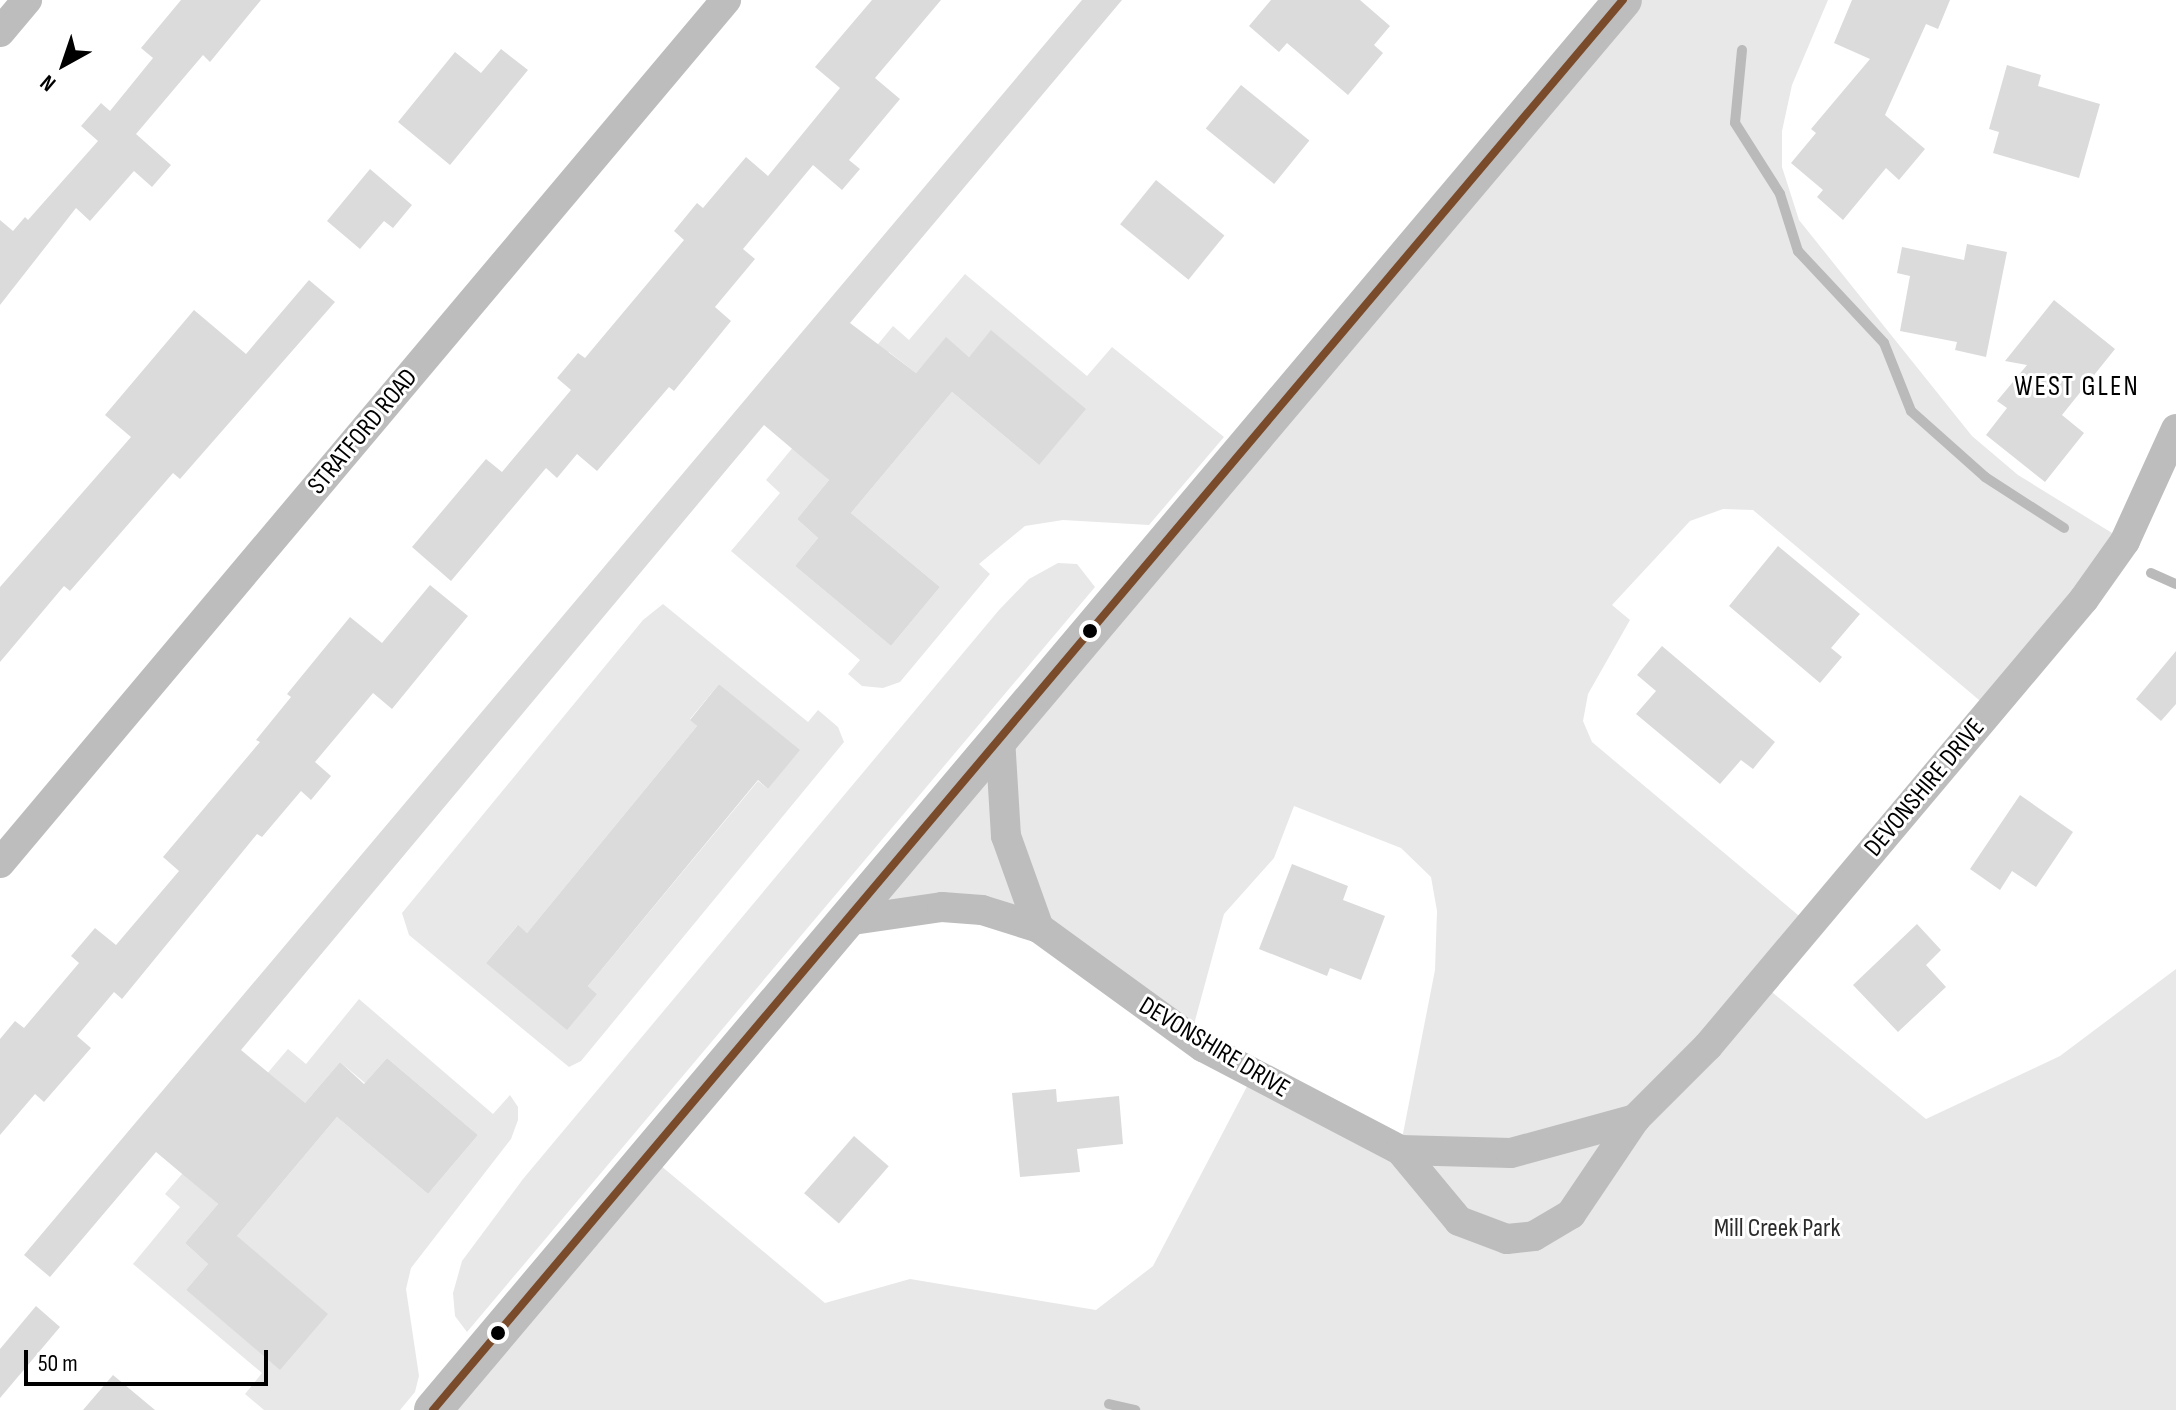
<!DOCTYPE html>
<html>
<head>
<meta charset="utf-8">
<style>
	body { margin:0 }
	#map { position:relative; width:2176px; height:1410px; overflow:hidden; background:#fff; font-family:"Sofia Sans Condensed",sans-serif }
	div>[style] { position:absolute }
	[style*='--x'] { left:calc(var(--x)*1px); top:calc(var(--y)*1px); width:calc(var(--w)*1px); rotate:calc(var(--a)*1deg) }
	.green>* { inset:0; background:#e8e8e8 }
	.stream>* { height:10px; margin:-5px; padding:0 5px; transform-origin:5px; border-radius:5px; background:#bababa }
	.building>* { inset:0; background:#dbdbdb; transform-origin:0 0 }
	.minor>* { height:30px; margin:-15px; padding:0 15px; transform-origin:15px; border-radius:15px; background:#bdbdbd }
	.tertiary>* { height:38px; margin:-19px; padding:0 19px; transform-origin:19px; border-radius:19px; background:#bdbdbd }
	.bus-1>* { height:8px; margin:-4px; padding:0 4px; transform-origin:4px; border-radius:4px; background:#7a4b2a }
	.dots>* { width:22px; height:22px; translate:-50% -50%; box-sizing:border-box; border:4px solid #fff; border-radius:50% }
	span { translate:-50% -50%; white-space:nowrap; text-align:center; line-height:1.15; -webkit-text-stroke:6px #fff; paint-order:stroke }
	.street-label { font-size:26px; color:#000 }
	.park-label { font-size:26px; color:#2c2c2c }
	.neighbourhood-label { font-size:28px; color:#000; letter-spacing:2px }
	.north { position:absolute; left:24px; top:24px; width:80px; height:80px; -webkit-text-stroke:6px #fff; paint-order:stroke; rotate:220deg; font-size:22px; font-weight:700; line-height:32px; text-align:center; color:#000 }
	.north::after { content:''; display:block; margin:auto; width:28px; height:36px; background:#000; clip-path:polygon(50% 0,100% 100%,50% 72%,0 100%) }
	.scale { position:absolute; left:24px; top:1350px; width:244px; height:36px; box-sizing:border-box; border:4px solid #000; border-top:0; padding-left:10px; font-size:24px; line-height:28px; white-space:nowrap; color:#000; -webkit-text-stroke:6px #fff; paint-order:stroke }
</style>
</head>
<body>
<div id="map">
	<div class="green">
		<div style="clip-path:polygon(1623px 0,1828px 0,1792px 85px,1782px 131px,1782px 167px,1799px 220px,1972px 436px,2018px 475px,2125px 541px,1991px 710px,1753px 510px,1723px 509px,1690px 521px,1612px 605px,1630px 620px,1588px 694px,1583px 721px,1592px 742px,1810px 925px,1761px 983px,1926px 1119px,2060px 1056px,2176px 969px,2176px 1410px,433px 1410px,648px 1155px,825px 1303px,910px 1279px,1096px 1310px,1153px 1266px,1253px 1075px,1400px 1149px,1435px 970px,1437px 911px,1431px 877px,1401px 848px,1294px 806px,1274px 858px,1224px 914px,1190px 1039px,982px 910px,846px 921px)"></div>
		<div style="clip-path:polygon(evenodd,965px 274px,1087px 376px,1112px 347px,1224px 437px,1149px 525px,1063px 520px,1025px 526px,979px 564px,990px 574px,900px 682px,883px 688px,862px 686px,848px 674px,860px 660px,731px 551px,780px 493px,766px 480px,893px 326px,909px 340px,965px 274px,991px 331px,1039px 465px,952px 392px,851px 513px,940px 587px,891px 646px,795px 566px,818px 538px,797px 519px,829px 480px,802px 456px,889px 352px,916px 373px,946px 338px,969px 357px,991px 331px)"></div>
		<div style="clip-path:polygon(1058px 563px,1077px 564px,1095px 587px,467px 1332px,455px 1316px,453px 1293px,462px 1261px,523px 1179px,999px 610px,1029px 579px)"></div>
		<div style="clip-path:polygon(evenodd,663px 604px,808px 722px,818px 710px,838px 727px,844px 742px,581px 1061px,569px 1067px,409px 935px,402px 913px,643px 620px,663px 604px,719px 684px,799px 750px,768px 789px,758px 781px,588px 986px,597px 994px,486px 963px,517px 926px,527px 933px,697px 726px,690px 719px,719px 684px)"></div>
		<div style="clip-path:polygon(evenodd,359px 999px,493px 1114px,510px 1095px,518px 1107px,518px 1120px,511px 1139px,411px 1268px,406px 1289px,419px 1376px,415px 1392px,400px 1410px,264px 1410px,245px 1394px,262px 1373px,133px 1264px,180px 1207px,165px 1194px,288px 1049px,306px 1064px,359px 999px,387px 1058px,478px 1135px,428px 1194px,337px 1117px,237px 1236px,280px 1369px,186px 1290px,208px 1264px,185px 1243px,218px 1204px,190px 1180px,305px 1103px,340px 1062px,365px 1083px,387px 1058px)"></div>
	</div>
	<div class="stream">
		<div style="--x:1742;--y:50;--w:73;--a:95.5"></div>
		<div style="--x:1735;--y:123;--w:84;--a:57.6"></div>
		<div style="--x:1780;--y:194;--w:60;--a:72.5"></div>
		<div style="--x:1798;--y:251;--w:126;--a:46.9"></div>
		<div style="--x:1884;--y:343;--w:73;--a:68.3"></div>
		<div style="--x:1911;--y:411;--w:99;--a:41.7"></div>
		<div style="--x:1985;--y:477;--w:94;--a:32.8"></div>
		<div style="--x:2151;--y:573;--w:27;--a:24"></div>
		<div style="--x:1109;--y:1404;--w:27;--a:13"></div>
	</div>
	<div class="building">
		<div style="clip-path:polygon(181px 0,261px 0,210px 62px,203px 55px,136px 134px,171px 165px,152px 187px,134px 171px,90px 221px,76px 208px,0 305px,0 220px,13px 231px,25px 217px,28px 220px,98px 141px,81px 126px,101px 103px,110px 111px,153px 58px,141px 48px)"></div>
		<div style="clip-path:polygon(872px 0,941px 0,875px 78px,900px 99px,849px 160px,860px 169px,842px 190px,813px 165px,743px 249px,755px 259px,715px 307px,731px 321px,674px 391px,669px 387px,597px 471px,577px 454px,557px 478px,546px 468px,451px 581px,412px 547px,486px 459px,502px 472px,571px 390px,557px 378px,578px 353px,585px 358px,684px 240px,674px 231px,697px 203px,703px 208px,746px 157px,768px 176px,840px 88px,815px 67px)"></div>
		<div style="clip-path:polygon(1082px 0,1122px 0,850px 323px,916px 373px,946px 337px,969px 357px,991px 330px,1086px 409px,1039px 465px,952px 392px,851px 513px,940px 587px,891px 646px,795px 566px,818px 538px,797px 519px,829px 480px,764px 425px,241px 1050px,305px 1103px,340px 1062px,364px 1084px,387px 1058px,478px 1135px,428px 1194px,337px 1117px,237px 1236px,328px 1314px,280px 1370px,186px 1290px,208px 1264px,185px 1243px,218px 1204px,156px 1152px,50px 1277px,24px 1255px)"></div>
		<div style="clip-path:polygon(1271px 0,1360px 0,1390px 26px,1374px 45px,1383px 53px,1348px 95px,1287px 43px,1279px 52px,1249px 26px)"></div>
		<div style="clip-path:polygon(1852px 0,1950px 0,1938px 29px,1926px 24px,1885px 115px,1925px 149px,1899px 180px,1886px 168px,1843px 220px,1817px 197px,1823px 190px,1791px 163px,1816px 133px,1811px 129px,1870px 59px,1834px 43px)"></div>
		<div style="clip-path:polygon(501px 49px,528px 70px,450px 165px,398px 122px,455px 52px,481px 73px)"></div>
		<div style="clip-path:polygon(2007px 65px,2041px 75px,2038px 86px,2100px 104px,2079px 178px,1993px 153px,1999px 132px,1989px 129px)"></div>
		<div style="left:1241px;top:85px;width:88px;height:56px;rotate:39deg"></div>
		<div style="clip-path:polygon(370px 169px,412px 205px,393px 228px,384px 221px,360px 249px,327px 221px)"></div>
		<div style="left:1156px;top:180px;width:88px;height:57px;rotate:39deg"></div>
		<div style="clip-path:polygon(1967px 244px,2007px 252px,1986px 357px,1955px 350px,1957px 342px,1900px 331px,1910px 276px,1897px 273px,1902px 247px,1964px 260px)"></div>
		<div style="clip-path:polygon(309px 280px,335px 302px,180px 479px,173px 473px,70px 591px,64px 586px,0 662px,0 587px,131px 437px,105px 415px,194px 310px,246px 354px)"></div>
		<div style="clip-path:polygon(2054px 300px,2115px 349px,2062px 415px,2084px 433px,2045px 482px,1986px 435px,2007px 408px,1997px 401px,2027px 365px,2005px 361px)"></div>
		<div style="clip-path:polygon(1778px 546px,1860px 614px,1831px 648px,1842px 657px,1820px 683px,1729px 606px)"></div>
		<div style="clip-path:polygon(430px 585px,468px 616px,392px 709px,373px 693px,315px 762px,331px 776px,311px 800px,301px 791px,262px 837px,257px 834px,122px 999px,114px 992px,77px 1036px,91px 1048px,44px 1102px,35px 1094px,0 1135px,0 1039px,15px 1021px,24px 1028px,79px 963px,71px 956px,95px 928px,116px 945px,179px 871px,163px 857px,260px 742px,256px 740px,291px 697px,287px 694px,350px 617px,382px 643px)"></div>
		<div style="clip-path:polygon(1662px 646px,1775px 742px,1753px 769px,1741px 760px,1720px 784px,1636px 714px,1656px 691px,1637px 675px)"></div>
		<div style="clip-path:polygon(2176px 651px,2176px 704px,2161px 721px,2136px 699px)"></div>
		<div style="clip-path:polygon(719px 684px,800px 750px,768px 789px,758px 780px,588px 986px,597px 994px,567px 1030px,486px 963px,518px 925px,527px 933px,697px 726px,690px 720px)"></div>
		<div style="clip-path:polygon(2020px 795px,2073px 832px,2036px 887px,2012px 871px,2000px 890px,1970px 869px)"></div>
		<div style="clip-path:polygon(1292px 864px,1348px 886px,1343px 900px,1385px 916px,1361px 980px,1330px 968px,1327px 976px,1259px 949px)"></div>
		<div style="clip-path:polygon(1917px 924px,1941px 950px,1926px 965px,1946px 987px,1898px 1032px,1853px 985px)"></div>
		<div style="clip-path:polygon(1056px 1089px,1057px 1102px,1119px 1096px,1123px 1144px,1077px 1149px,1080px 1172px,1020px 1177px,1012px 1093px)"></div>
		<div style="left:854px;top:1136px;width:46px;height:76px;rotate:41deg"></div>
		<div style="clip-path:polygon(36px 1306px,60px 1327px,0 1398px,0 1349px)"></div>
		<div style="clip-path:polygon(113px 1375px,155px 1410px,83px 1410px)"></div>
	</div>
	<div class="minor">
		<div style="--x:0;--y:32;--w:42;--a:-49.8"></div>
		<div style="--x:1000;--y:738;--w:98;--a:86.5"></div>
		<div style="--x:1006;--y:836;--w:98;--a:70.3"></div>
		<div style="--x:0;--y:863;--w:1128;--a:-49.93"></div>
		<div style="--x:846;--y:921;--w:97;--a:-8.3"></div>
		<div style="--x:942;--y:907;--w:40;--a:4.3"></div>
		<div style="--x:982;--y:910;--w:60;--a:17.5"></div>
		<div style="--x:1039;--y:928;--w:203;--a:36"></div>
		<div style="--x:1203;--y:1047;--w:222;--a:27.6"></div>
		<div style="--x:1400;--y:1150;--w:111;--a:1.5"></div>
		<div style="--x:1511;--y:1153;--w:129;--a:-15.3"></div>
		<div style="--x:1635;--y:1119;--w:103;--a:-45"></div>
		<div style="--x:1708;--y:1046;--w:584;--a:-49.93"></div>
		<div style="--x:2084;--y:599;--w:71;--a:-54.7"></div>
		<div style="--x:2125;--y:541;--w:123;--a:-65.5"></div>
		<div style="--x:1400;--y:1150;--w:92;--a:50.3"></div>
		<div style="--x:1459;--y:1221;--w:51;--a:20.6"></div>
		<div style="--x:1507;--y:1239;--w:27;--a:-6"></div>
		<div style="--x:1534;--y:1236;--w:43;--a:-30.7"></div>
		<div style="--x:1571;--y:1214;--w:115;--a:-56"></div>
	</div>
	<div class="tertiary">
		<div style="--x:433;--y:1410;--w:1845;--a:-49.84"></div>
	</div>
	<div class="bus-1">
		<div style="--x:433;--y:1410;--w:1845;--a:-49.84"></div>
	</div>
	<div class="dots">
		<div style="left:1090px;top:631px;background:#000"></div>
		<div style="left:498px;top:1333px;background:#000"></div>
	</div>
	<div class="street-label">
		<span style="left:363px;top:432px;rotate:-50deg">STRATFORD ROAD</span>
		<span style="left:1925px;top:788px;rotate:-50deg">DEVONSHIRE DRIVE</span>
		<span style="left:1214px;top:1048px;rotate:31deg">DEVONSHIRE DRIVE</span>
	</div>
	<div class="park-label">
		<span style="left:1777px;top:1229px">Mill Creek Park</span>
	</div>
	<div class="neighbourhood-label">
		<span style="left:2077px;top:387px">WEST GLEN</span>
	</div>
	<div class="north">N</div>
	<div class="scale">50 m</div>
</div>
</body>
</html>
